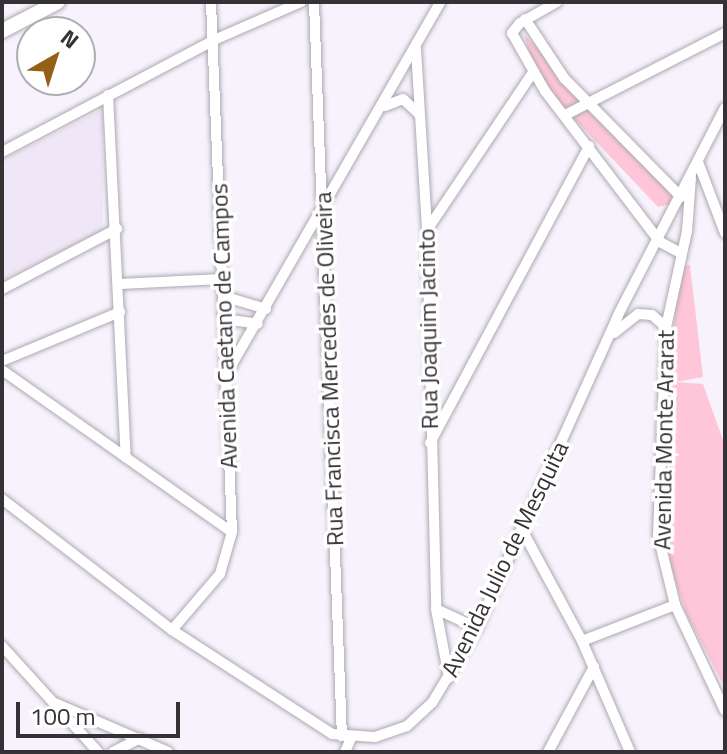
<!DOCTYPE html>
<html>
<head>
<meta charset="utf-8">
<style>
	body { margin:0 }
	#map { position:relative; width:727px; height:754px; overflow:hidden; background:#f7f2fc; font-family:"Titillium Web",sans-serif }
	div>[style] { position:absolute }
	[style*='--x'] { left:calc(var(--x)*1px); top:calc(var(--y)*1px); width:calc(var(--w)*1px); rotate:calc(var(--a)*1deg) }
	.built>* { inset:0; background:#efe6f7 }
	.green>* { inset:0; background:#fec6d8 }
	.roads { filter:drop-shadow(0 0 2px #ada8b2) drop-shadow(0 0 2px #ada8b2) }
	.minor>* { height:10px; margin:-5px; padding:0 5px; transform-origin:5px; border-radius:5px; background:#fff }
	.secondary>* { height:14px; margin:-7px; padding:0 7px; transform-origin:7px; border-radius:7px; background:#fff }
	span { translate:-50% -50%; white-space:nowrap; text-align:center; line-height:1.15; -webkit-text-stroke:7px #fff; paint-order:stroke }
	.street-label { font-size:24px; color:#353236 }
	.frame { position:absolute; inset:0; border:4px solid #353236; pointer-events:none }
	.north { position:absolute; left:16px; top:16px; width:80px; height:80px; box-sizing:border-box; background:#fff; border:2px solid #aeadaf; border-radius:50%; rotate:39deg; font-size:22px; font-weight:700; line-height:32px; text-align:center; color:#353236 }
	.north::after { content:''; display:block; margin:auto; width:28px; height:36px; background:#955f16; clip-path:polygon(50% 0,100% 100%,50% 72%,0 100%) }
	.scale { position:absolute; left:16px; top:702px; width:164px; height:36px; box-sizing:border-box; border:4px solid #353236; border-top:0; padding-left:10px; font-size:24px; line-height:28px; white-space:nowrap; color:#353236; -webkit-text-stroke:6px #fff; paint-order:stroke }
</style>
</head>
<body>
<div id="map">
	<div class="built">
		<div style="clip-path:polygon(103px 109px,103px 231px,2px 280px,2px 160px)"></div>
	</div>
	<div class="green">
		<div style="clip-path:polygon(524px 34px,673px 192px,670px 204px,658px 207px,567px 111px,535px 71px)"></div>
		<div style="clip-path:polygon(690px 265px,703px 377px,676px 382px,703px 384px,725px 446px,725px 688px,686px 613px,664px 547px,669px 381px,680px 267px)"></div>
	</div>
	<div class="roads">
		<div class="minor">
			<div style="--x:314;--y:2;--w:735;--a:87.82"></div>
			<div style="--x:557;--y:2;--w:43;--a:150.4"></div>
			<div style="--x:520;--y:23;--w:13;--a:129"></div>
			<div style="--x:512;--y:33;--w:67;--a:60.4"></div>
			<div style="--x:545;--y:91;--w:190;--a:52.7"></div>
			<div style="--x:660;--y:242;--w:24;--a:28"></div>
			<div style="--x:525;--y:19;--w:71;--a:56.5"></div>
			<div style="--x:564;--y:78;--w:167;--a:45.5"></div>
			<div style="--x:416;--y:49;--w:181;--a:86.5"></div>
			<div style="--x:427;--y:230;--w:379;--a:88.6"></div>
			<div style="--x:436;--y:609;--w:70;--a:79.3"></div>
			<div style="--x:108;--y:95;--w:363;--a:87.2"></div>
			<div style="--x:385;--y:106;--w:19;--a:-21"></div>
			<div style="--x:403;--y:99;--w:22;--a:43"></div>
			<div style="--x:565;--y:115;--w:180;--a:-27.1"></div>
			<div style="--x:2;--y:152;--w:240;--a:-27.8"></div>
			<div style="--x:214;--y:40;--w:95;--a:-23.6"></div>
			<div style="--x:698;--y:162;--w:76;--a:69.2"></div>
			<div style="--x:691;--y:178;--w:53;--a:94.3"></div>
			<div style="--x:687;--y:231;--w:98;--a:102.3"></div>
			<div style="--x:666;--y:327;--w:208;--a:92.2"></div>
			<div style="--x:658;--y:535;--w:72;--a:76.3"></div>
			<div style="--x:675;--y:605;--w:117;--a:64.7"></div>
			<div style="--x:427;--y:230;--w:188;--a:-56.1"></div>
			<div style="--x:120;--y:284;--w:101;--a:-2.8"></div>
			<div style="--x:2;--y:289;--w:130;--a:-27.6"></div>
			<div style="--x:223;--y:296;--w:45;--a:16.8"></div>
			<div style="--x:224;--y:319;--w:34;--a:8"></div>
			<div style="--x:614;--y:333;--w:31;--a:-38"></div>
			<div style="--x:638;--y:314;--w:14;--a:4"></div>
			<div style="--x:652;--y:315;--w:18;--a:41"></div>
			<div style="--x:2;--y:361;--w:128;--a:-22.6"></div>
			<div style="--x:2;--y:370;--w:281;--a:35.2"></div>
			<div style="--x:227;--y:373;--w:428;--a:-60.1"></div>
			<div style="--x:430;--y:443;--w:337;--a:-61.8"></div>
			<div style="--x:2;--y:499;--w:215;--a:37.6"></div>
			<div style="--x:172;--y:630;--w:191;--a:33"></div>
			<div style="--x:332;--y:734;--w:43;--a:4"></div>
			<div style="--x:375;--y:737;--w:34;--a:-19"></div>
			<div style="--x:407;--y:726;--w:34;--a:-43"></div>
			<div style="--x:432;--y:703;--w:87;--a:-59"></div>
			<div style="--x:477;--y:628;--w:343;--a:-65.7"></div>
			<div style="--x:618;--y:315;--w:233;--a:-62.7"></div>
			<div style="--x:521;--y:528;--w:128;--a:61.6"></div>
			<div style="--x:582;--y:641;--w:121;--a:66.6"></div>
			<div style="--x:436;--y:609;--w:45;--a:24.9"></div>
			<div style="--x:172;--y:630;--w:74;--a:-49.4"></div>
			<div style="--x:220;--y:574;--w:44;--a:-74.1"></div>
			<div style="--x:232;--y:532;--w:530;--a:-92.27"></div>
			<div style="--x:582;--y:641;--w:100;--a:-21.2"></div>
			<div style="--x:2;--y:646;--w:143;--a:47.8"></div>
			<div style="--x:55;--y:703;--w:123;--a:23.4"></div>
			<div style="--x:113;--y:752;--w:30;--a:-27"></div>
			<div style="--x:345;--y:752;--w:15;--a:-67"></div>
			<div style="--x:548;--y:752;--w:97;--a:-61.6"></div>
		</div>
		<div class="secondary">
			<div style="--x:2;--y:31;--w:63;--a:-27.4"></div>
		</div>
	</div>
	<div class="street-label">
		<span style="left:224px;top:326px;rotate:-92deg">Avenida Caetano de Campos</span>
		<span style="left:428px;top:329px;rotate:-91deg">Rua Joaquim Jacinto</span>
		<span style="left:329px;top:369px;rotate:-92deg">Rua Francisca Mercedes de Oliveira</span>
		<span style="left:664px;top:440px;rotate:-89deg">Avenida Monte Ararat</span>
		<span style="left:505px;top:559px;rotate:-64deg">Avenida Julio de Mesquita</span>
	</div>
	<div class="frame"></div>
	<div class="north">N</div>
	<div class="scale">100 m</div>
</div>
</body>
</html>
